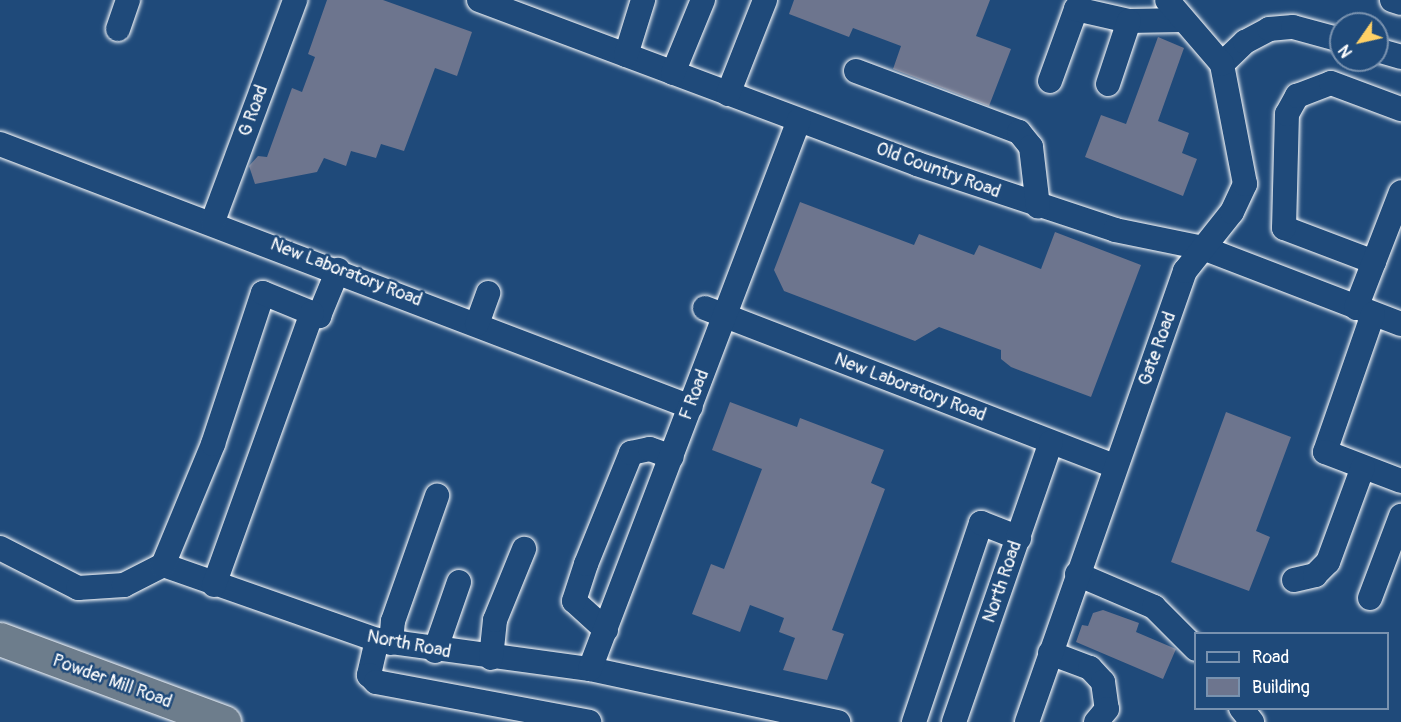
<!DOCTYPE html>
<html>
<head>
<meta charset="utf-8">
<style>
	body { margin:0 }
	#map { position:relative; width:1401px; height:722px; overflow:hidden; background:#1f4a7a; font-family:Pangolin,sans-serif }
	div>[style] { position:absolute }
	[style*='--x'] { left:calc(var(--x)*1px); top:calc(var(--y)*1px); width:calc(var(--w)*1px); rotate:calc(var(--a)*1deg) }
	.building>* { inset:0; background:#6d758e }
	.roads { filter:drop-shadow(0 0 2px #fff) drop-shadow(0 0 2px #fff) }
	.minor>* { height:24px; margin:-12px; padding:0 12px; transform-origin:12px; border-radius:12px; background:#1f4a7a }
	.highway>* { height:33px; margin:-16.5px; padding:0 16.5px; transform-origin:16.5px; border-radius:16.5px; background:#6d7d8c }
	span { translate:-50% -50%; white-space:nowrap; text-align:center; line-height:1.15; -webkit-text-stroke:5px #1f4a7a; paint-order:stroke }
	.street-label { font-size:18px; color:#fff }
	.legend { position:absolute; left:1194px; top:632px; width:195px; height:78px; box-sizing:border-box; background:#1f4a7a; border:2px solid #7992af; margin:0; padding:8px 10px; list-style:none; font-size:18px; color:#fff }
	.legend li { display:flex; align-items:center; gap:12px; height:30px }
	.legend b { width:30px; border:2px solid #7992af }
	.north { position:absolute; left:1329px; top:12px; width:60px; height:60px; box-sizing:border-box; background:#1f4a7a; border:2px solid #7992af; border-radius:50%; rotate:236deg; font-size:16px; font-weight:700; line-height:24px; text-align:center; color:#fff }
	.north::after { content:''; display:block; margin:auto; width:21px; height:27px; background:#ffd166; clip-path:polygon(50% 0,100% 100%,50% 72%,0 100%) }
</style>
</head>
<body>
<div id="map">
	<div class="building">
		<div style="clip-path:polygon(327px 0,383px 0,472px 32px,457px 76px,435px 68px,404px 151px,381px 144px,376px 158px,351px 151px,346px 166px,324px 158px,317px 172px,255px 184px,249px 166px,258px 156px,267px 157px,292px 88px,302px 92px,315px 57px,308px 54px)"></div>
		<div style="clip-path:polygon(794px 0,990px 0,976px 36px,1011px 49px,989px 106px,893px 69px,901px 46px,853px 28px,849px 37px,789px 14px)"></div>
		<div style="clip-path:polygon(1158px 37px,1184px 48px,1158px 121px,1189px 133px,1182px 153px,1197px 159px,1183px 196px,1085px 157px,1101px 115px,1126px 124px)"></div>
		<div style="clip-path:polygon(800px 202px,914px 245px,919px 234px,974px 255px,979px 245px,1041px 269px,1055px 232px,1141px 265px,1091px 397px,1011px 367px,1001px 359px,1001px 350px,939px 327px,915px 341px,784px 291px,774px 270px)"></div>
		<div style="clip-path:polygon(730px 402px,797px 427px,800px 418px,884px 450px,871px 483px,885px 489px,832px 630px,844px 634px,827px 680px,783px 670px,795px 638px,779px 632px,784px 618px,750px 605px,740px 632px,692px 614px,711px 564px,724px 569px,762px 469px,712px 450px)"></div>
		<div style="clip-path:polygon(1226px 412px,1291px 437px,1256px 531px,1270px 537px,1249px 591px,1171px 562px)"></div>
		<div style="clip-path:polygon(1103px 610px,1139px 623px,1136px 632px,1176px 649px,1163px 679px,1076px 642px,1082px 625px,1088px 626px,1093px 613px)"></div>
	</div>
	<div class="roads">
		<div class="minor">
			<div style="--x:479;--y:0;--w:468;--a:20.5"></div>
			<div style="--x:917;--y:164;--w:209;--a:18.4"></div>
			<div style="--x:1115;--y:230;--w:90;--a:11.6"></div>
			<div style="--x:1203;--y:248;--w:212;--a:21"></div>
			<div style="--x:1392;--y:0;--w:9;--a:18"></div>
			<div style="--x:118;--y:29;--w:31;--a:-71"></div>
			<div style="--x:1377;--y:50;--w:25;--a:16"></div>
			<div style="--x:626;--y:55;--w:58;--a:-72.8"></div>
			<div style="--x:1222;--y:64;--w:32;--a:-44"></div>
			<div style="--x:1245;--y:42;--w:27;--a:-28"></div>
			<div style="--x:1269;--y:29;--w:24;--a:-5"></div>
			<div style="--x:1293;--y:27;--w:50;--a:15.2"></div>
			<div style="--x:856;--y:71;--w:174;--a:20.5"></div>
			<div style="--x:1019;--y:132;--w:19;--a:51"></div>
			<div style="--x:1031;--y:147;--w:60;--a:83.3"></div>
			<div style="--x:673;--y:73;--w:79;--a:-67.7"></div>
			<div style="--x:1050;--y:81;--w:77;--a:-70.1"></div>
			<div style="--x:1076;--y:9;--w:54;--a:12.8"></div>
			<div style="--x:1129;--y:21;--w:54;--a:-1.1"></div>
			<div style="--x:1108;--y:84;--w:66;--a:-71.6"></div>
			<div style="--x:728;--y:94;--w:101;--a:-68.5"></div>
			<div style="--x:0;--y:144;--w:739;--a:20.84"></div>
			<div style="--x:213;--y:221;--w:236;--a:-69.6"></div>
			<div style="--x:1374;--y:262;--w:96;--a:-159.3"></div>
			<div style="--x:1284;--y:228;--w:114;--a:-88.5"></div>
			<div style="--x:1287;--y:114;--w:21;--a:-61"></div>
			<div style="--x:1297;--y:96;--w:36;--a:-21"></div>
			<div style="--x:1331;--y:83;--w:75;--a:20.4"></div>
			<div style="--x:705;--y:308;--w:439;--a:21.1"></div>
			<div style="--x:1356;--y:308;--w:124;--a:-68.8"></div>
			<div style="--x:1373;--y:314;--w:146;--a:109.2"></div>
			<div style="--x:1325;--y:452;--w:81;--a:20.9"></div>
			<div style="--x:477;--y:324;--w:33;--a:-70"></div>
			<div style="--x:0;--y:548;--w:88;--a:27.1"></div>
			<div style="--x:78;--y:588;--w:46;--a:-3.7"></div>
			<div style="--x:124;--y:585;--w:44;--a:-27.1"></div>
			<div style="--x:163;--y:565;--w:227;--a:19.3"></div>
			<div style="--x:377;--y:640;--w:215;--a:7.8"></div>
			<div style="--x:590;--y:669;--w:254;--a:12.1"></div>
			<div style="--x:163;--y:565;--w:131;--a:-67.5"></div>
			<div style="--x:213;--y:444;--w:159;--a:-71.7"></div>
			<div style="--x:263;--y:293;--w:61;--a:22.3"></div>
			<div style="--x:319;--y:316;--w:50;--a:-67.6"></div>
			<div style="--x:1077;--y:574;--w:84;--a:23.2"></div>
			<div style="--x:1154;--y:607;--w:59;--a:45"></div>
			<div style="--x:1294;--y:580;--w:22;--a:-13"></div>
			<div style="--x:1315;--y:575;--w:18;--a:-45"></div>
			<div style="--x:1328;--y:562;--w:101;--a:-69.8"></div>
			<div style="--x:214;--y:585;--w:289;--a:-70.2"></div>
			<div style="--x:1370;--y:598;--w:88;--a:-69.3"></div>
			<div style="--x:606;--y:630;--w:43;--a:-137.8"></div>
			<div style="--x:574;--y:601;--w:39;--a:-72"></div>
			<div style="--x:586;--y:564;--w:120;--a:-67.9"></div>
			<div style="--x:631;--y:453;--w:19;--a:-12"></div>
			<div style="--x:650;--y:449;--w:23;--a:20"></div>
			<div style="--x:377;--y:640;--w:36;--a:103"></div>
			<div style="--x:369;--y:675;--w:10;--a:45"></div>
			<div style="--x:376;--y:682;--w:217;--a:10.6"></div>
			<div style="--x:391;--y:643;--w:22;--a:-85"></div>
			<div style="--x:393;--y:621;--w:133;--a:-70.6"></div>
			<div style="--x:435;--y:651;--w:73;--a:-70.8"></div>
			<div style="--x:1050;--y:653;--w:43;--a:20.6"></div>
			<div style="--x:1090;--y:668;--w:19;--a:47"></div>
			<div style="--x:1103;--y:682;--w:27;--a:82"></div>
			<div style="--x:1107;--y:709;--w:17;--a:130"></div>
			<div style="--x:491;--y:658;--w:38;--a:-84"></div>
			<div style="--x:495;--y:620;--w:77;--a:-67.8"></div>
			<div style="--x:590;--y:669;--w:587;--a:-69.16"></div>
			<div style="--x:1241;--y:708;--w:18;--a:52"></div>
			<div style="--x:914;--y:722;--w:210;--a:-71.4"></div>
			<div style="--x:981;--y:523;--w:41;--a:21.5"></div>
			<div style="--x:954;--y:722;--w:296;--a:-70.9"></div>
			<div style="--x:1027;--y:722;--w:478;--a:-70.7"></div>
			<div style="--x:1185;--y:271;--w:75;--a:-51.5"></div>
			<div style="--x:1232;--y:212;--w:31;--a:-65"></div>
			<div style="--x:1245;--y:184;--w:122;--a:-100.9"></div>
			<div style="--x:1222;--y:64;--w:84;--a:-130.7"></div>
		</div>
		<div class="highway">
			<div style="--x:0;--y:639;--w:239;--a:20.3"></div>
		</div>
	</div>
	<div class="street-label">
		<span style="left:254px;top:111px;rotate:-70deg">G Road</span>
		<span style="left:938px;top:171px;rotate:20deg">Old Country Road</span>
		<span style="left:346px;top:273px;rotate:21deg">New Laboratory Road</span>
		<span style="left:1158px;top:349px;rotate:-70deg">Gate Road</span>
		<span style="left:910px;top:388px;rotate:21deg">New Laboratory Road</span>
		<span style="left:695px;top:395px;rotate:-69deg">F Road</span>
		<span style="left:1003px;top:582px;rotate:-71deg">North Road</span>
		<span style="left:409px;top:645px;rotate:11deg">North Road</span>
		<span style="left:112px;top:682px;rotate:20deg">Powder Mill Road</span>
	</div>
	<ul class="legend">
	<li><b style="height:8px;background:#1f4a7a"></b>Road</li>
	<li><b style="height:16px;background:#6d758e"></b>Building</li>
	</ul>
	<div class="north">N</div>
</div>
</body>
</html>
